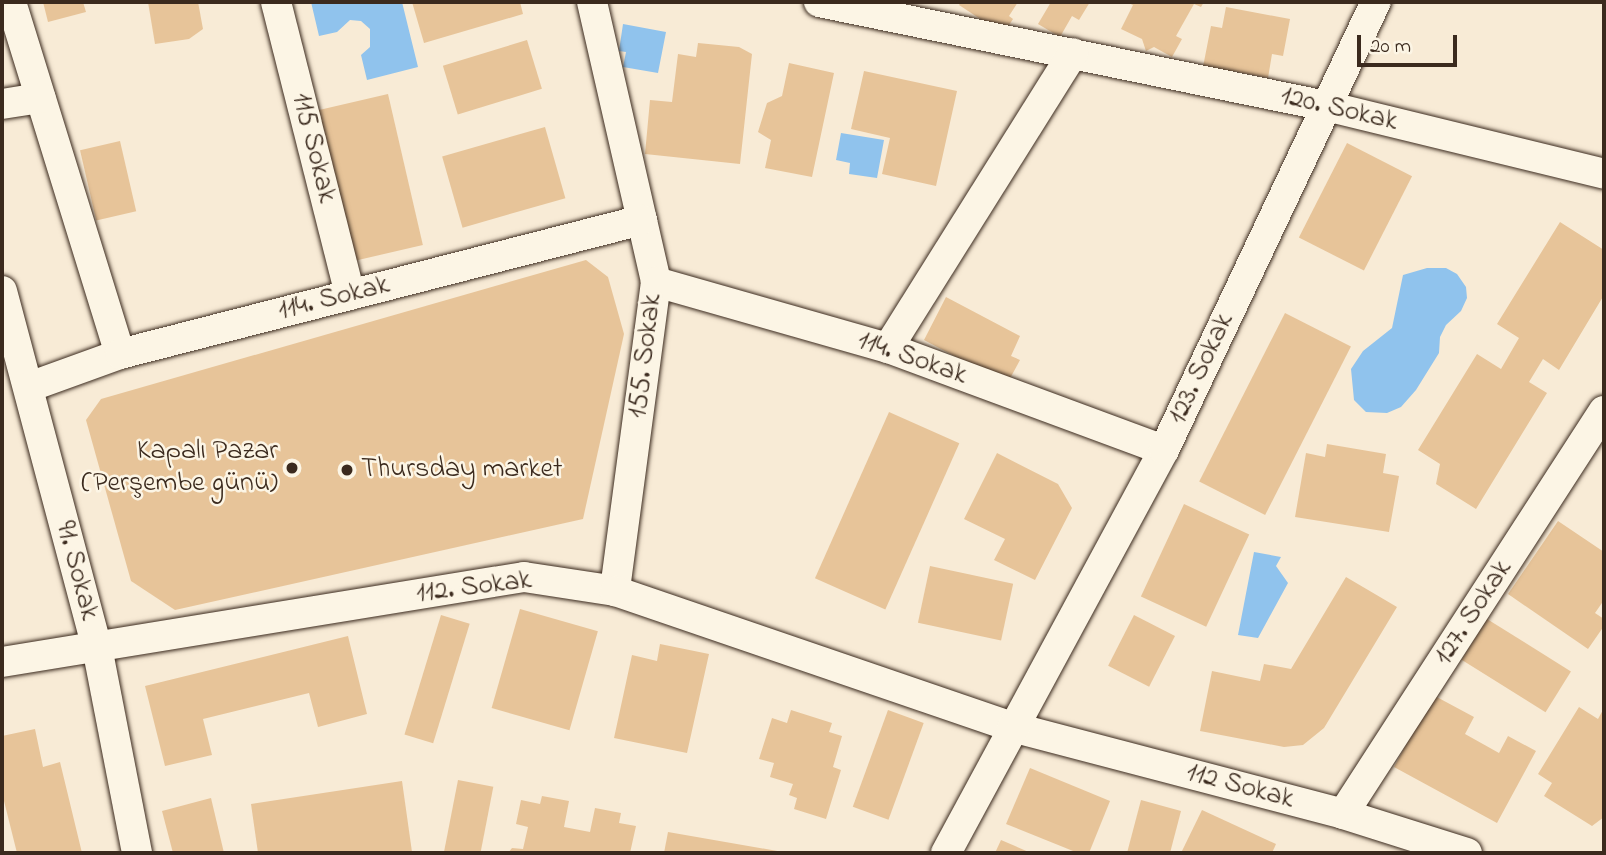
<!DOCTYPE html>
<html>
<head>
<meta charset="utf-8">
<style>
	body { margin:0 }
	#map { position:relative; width:1606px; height:855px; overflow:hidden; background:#f8ebd6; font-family:"Indie Flower",sans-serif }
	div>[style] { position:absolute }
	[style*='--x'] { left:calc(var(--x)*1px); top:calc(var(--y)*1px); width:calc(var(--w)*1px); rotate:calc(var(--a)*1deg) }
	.water>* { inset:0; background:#90c3ed }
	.building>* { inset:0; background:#e7c499; transform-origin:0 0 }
	.roads { filter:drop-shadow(0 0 2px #3b2a1e) drop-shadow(0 0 2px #3b2a1e) }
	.minor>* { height:30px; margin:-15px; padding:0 15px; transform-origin:15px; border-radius:15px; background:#fcf5e5 }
	.dots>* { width:19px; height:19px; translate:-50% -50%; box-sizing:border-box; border:4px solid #fcf5e5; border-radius:50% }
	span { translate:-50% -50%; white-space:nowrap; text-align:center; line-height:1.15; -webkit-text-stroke:5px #fcf5e5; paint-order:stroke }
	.street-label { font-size:28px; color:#3b2a1e }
	.poi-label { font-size:28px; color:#3b2a1e }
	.right { translate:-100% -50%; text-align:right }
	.left { translate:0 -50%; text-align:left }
	.frame { position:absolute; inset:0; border:4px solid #3b2a1e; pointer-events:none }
	.scale { position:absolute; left:1357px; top:35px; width:100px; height:32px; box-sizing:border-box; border:4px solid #3b2a1e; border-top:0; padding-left:9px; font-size:21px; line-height:24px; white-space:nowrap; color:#3b2a1e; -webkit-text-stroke:5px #fcf5e5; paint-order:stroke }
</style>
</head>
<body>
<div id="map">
	<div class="water">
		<div style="clip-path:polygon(311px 2px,402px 2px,418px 67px,367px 80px,361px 55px,370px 47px,370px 29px,361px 21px,350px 20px,337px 32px,319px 36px)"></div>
		<div style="clip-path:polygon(623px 24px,666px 32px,658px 73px,623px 67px,626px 52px,619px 51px)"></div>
		<div style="clip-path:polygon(841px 133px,884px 140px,877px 178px,849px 174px,850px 163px,836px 160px)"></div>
		<div style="clip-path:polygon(1427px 268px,1446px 268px,1457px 274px,1466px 287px,1467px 298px,1461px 311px,1446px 325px,1440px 337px,1439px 353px,1416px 390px,1401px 407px,1387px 413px,1366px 412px,1354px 400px,1351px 369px,1363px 351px,1392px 328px,1403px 275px)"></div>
		<div style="clip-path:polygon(1254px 552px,1281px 557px,1276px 566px,1288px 583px,1258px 638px,1238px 635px)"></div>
	</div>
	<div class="building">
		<div style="clip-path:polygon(43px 2px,83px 2px,86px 12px,48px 22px)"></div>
		<div style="clip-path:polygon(148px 2px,198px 2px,203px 29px,189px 39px,155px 44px)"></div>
		<div style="clip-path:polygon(412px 2px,520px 2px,523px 14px,424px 43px)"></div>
		<div style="clip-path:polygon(961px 2px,1018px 2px,1009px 16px,1013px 19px,1003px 34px,959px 5px)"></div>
		<div style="clip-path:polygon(1051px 2px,1090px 2px,1079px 20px,1072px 16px,1060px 37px,1038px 24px)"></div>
		<div style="clip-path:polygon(1126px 2px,1204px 2px,1201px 7px,1194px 4px,1176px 36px,1182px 39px,1172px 57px,1154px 47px,1146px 51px,1142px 39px,1121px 29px,1133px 5px)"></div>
		<div style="clip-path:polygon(1226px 7px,1290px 19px,1283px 56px,1272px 54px,1268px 78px,1233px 71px,1232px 78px,1202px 72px,1211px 26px,1222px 28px)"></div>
		<div style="left:527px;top:40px;width:51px;height:88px;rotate:73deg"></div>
		<div style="clip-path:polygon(698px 43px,739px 47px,752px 54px,740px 164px,645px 154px,650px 100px,672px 102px,678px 54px,696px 57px)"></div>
		<div style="clip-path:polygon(789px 63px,834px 73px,812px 177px,765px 168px,771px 140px,758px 132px,767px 103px,782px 96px)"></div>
		<div style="clip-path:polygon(864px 71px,957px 91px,936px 186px,882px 174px,890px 138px,851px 129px)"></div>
		<div style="left:388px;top:94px;width:155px;height:74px;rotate:77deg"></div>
		<div style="left:545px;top:127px;width:74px;height:107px;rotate:74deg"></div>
		<div style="left:120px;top:141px;width:72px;height:41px;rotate:77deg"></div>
		<div style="left:1347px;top:143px;width:73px;height:106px;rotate:27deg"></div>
		<div style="clip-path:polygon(1560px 222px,1604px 250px,1604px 295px,1559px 370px,1543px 359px,1529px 382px,1547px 393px,1476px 509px,1436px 484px,1440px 464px,1418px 450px,1477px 354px,1501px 369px,1519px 338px,1497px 324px)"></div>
		<div style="clip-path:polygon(586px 260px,608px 277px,624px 334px,583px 519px,175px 610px,131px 581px,86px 420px,101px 399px)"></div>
		<div style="clip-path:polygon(946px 297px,1020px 336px,1011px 356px,1020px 360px,1007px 384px,924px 340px)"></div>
		<div style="left:1285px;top:313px;width:74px;height:189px;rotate:27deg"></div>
		<div style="left:889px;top:412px;width:77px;height:182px;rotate:24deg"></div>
		<div style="clip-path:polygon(1327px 444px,1386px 454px,1383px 473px,1399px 476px,1389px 532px,1295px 517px,1306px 453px,1325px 457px)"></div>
		<div style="clip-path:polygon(997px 453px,1058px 484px,1072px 508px,1035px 580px,994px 560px,1005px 539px,964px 519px)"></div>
		<div style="left:1184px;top:504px;width:72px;height:102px;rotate:25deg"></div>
		<div style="clip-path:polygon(1558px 521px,1604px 552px,1604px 600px,1595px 613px,1604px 619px,1604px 626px,1588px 649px,1508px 594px)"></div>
		<div style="left:930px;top:566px;width:85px;height:58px;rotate:12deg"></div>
		<div style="clip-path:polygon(1346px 577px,1397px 607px,1324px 728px,1303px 745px,1284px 747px,1200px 731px,1212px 671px,1260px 681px,1264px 664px,1291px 669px)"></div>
		<div style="left:520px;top:609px;width:81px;height:103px;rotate:16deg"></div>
		<div style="left:441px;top:615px;width:30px;height:125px;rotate:17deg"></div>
		<div style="left:1134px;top:615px;width:46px;height:57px;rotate:27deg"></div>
		<div style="left:1487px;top:619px;width:99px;height:48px;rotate:32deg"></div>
		<div style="clip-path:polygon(348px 636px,367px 714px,318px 727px,309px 693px,203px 719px,212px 755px,165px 766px,145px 686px)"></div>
		<div style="clip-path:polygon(660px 644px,709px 654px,687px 753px,614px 738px,632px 655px,657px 661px)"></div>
		<div style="clip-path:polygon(1433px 695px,1474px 717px,1465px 734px,1499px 753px,1508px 736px,1536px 751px,1497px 823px,1394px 767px)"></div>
		<div style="clip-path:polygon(1579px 707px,1598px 719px,1604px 708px,1604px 817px,1592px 826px,1544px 796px,1552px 783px,1538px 774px)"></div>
		<div style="clip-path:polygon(791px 710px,832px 723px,829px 732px,842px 736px,833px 767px,841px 770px,826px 819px,794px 809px,797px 798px,789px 795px,793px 784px,770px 777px,774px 763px,759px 759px,772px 718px,787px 723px)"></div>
		<div style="left:888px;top:710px;width:38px;height:103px;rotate:20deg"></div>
		<div style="clip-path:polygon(35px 729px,43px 767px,60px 762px,82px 853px,17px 853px,2px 793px,2px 736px)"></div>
		<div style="clip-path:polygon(1030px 768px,1110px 801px,1089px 853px,1078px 853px,1006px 824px)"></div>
		<div style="left:458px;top:780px;width:36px;height:75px;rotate:11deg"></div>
		<div style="clip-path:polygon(402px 781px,412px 852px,258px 853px,251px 804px)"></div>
		<div style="clip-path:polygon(542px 796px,569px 801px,564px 827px,590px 832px,595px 808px,621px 813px,619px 823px,636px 826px,630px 853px,508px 853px,512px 848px,523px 849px,528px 827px,516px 824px,521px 800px,540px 804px)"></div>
		<div style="clip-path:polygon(211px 798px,224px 853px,173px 853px,162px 811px)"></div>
		<div style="clip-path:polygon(1141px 800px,1181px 811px,1170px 853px,1127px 853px)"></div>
		<div style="clip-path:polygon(1202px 810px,1276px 844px,1272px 853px,1181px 853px)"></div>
		<div style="clip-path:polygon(668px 832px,783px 852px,782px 853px,664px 853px)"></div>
		<div style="clip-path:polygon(1001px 840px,1031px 853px,995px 853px)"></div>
	</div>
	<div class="roads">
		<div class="minor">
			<div style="--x:11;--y:2;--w:368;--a:72.8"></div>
			<div style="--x:276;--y:2;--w:302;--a:75.8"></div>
			<div style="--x:592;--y:2;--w:287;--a:77.1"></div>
			<div style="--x:656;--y:282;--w:312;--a:97.6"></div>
			<div style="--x:819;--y:2;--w:518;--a:11.59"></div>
			<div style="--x:1326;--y:106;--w:286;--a:13.7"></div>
			<div style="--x:2;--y:104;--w:39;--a:-9"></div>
			<div style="--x:656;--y:282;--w:241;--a:15.9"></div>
			<div style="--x:888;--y:348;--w:294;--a:20.3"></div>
			<div style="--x:2;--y:291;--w:368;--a:75.1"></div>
			<div style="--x:97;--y:647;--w:210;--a:79"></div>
			<div style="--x:888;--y:348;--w:348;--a:-57.9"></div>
			<div style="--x:29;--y:387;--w:97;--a:-19.9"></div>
			<div style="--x:120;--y:354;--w:539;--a:-14.4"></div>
			<div style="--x:2;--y:662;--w:529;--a:-9.25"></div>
			<div style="--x:524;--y:577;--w:92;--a:8.7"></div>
			<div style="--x:615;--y:591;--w:420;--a:18.9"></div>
			<div style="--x:1012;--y:727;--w:342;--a:14.7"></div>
			<div style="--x:1343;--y:814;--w:130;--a:17.5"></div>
			<div style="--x:1343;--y:814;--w:480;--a:-57.1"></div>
			<div style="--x:946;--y:853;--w:458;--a:-61.6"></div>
			<div style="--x:1164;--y:450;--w:496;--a:-64.7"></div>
		</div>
	</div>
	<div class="dots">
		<div style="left:292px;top:468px;background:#3b2a1e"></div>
		<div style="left:347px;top:470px;background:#3b2a1e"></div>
	</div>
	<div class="street-label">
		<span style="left:1339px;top:110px;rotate:13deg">120. Sokak</span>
		<span style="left:313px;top:148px;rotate:76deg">115 Sokak</span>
		<span style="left:334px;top:299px;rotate:-14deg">114. Sokak</span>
		<span style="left:646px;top:356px;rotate:-83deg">155. Sokak</span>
		<span style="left:912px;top:359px;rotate:19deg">114. Sokak</span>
		<span style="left:1202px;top:369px;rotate:-65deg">123. Sokak</span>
		<span style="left:76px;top:571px;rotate:75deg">91. Sokak</span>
		<span style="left:474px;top:588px;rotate:-7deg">112. Sokak</span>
		<span style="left:1474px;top:613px;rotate:-57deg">127. Sokak</span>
		<span style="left:1240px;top:787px;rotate:15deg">112 Sokak</span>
	</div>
	<div class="poi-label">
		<span class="right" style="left:278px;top:468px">Kapalı Pazar<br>(Perşembe günü)</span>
		<span class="left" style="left:361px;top:470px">Thursday market</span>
	</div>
	<div class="frame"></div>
	<div class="scale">20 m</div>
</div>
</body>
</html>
